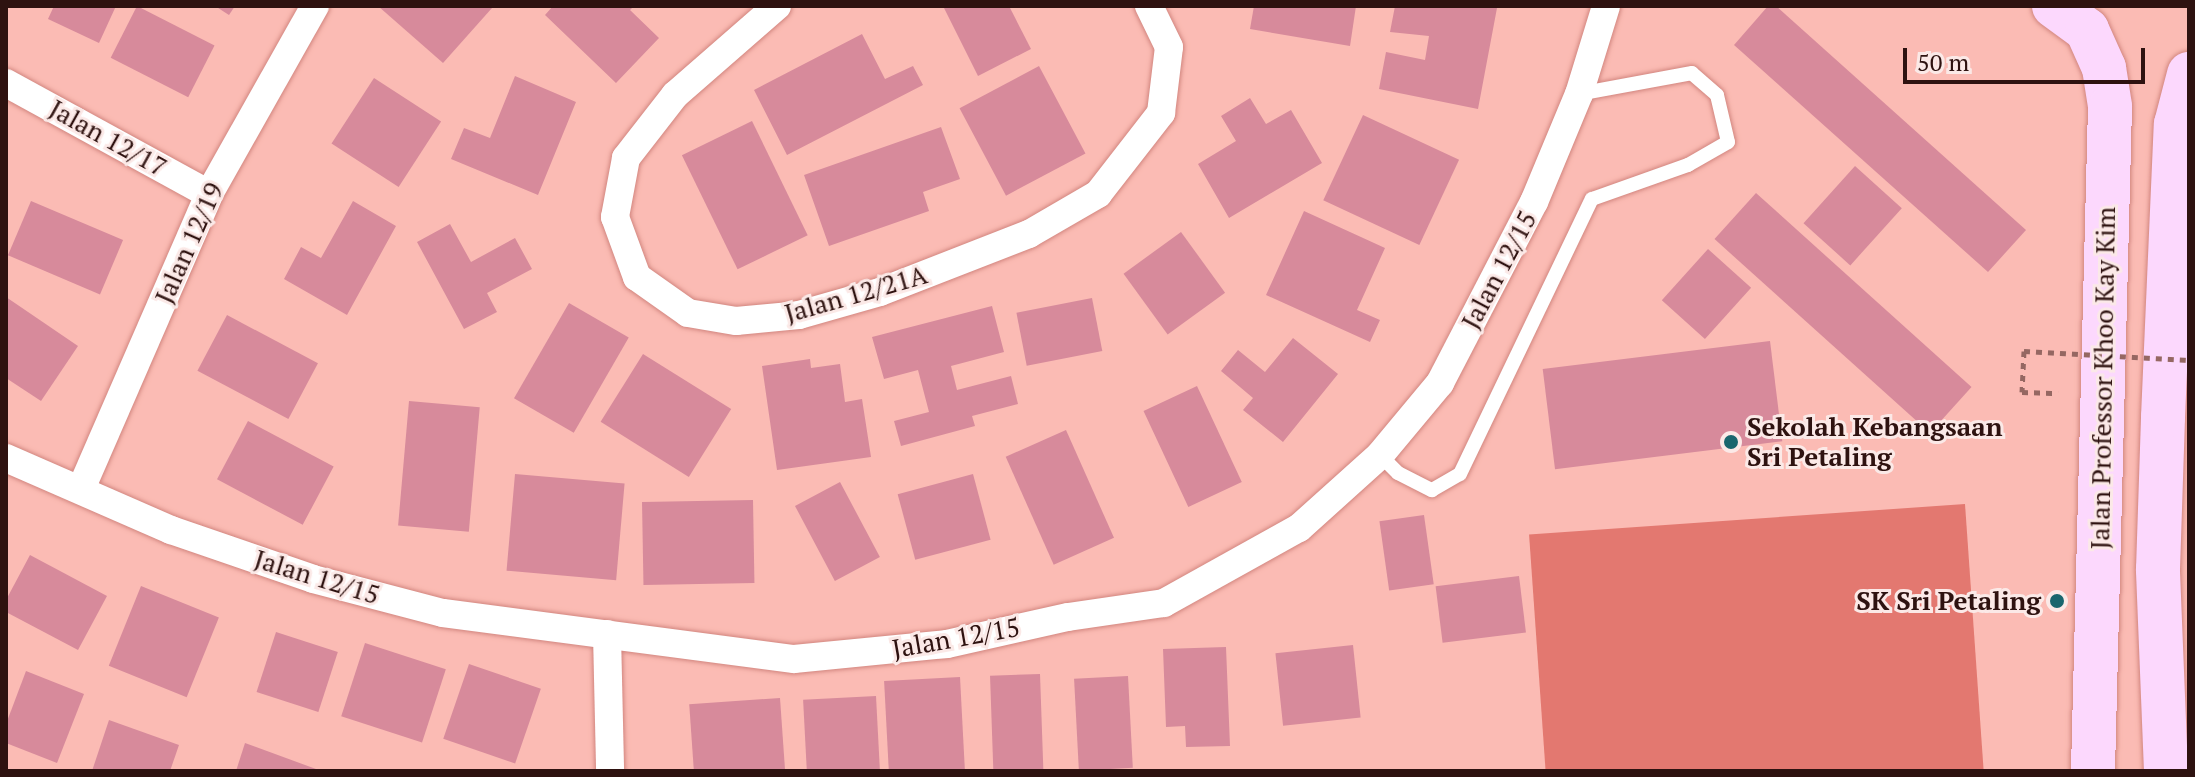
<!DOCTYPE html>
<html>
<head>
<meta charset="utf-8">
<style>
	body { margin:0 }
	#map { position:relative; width:2195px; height:777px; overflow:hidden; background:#fbbbb4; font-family:"PT Serif",serif }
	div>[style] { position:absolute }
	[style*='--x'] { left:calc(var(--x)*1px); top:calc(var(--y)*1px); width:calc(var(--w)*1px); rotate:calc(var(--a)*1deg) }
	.green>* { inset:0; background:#e37870; transform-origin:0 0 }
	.building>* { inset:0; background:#d78a9b; transform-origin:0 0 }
	.path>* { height:5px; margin-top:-2.5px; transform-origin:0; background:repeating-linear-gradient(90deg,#956762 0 6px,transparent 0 12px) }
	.roads { filter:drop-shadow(0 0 2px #d2867f) drop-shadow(0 0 2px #d2867f) }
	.service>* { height:14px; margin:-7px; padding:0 7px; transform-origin:7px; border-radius:7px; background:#fff }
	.minor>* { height:28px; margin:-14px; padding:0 14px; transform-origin:14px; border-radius:14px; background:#fff }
	.primary>* { height:44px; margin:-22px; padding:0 22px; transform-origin:22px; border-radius:22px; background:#fcd8fd }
	.path-bridge>* { height:5px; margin-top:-2.5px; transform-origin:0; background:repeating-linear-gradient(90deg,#956762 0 6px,transparent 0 12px) }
	.dots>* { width:22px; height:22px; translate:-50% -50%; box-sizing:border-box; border:4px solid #fbe9e7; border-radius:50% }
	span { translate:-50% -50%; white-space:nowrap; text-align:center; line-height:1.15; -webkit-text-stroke:6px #fbe9e7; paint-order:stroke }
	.street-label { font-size:26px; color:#2e1210 }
	.poi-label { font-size:26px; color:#2e1210; font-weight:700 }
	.left { translate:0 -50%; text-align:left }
	.right { translate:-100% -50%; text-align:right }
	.frame { position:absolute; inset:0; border:8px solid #2e1210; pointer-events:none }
	.scale { position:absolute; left:1903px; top:48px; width:242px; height:36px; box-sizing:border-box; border:4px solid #2e1210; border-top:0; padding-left:10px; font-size:24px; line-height:28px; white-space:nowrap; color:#2e1210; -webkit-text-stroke:6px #fbe9e7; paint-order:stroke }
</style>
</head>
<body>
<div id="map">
	<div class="green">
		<div style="left:1965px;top:504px;width:268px;height:437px;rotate:86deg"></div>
	</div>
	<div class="building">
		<div style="clip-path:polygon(54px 6px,116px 6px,99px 43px,48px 19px)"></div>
		<div style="left:137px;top:6px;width:87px;height:58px;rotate:27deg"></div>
		<div style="clip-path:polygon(215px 6px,235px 6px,229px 15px)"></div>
		<div style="clip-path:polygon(378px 6px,490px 6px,492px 8px,443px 63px)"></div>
		<div style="clip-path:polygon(553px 6px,634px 6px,630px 10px,659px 38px,616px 83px,545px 15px)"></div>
		<div style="clip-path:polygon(943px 6px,1009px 6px,1031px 49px,978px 76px)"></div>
		<div style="clip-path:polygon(1254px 6px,1356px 6px,1350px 46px,1250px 29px)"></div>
		<div style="clip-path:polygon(1395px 6px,1497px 8px,1478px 109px,1379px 89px,1386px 52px,1425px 60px,1429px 36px,1390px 32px)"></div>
		<div style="clip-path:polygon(1768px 6px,1776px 6px,2026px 230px,1988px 272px,1734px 45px)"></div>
		<div style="clip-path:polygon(862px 34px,885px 79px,913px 66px,923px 85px,787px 155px,754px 90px)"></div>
		<div style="left:1039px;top:66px;width:99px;height:90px;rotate:62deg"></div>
		<div style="clip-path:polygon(515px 76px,576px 102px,538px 195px,451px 159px,464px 128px,490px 138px)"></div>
		<div style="left:374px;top:78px;width:80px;height:78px;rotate:33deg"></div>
		<div style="clip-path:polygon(1250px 98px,1266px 124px,1291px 110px,1322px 163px,1229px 218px,1198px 164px,1236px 141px,1221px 116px)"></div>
		<div style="left:1363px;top:115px;width:106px;height:94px;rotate:25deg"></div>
		<div style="left:752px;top:121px;width:127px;height:78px;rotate:64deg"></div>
		<div style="clip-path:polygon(941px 127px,960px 179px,923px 192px,929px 211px,829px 246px,804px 175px)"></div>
		<div style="left:1855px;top:166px;width:63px;height:77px;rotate:42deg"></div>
		<div style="left:1756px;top:193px;width:290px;height:62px;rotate:42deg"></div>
		<div style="left:31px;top:201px;width:100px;height:59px;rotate:23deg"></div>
		<div style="clip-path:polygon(353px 201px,396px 226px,347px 315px,284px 279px,301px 247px,321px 258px)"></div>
		<div style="clip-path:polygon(1304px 211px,1385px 248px,1357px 310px,1380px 320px,1370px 342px,1266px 295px)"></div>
		<div style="clip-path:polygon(450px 224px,471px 262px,515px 238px,532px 269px,487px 293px,497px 312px,464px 329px,417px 242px)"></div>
		<div style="left:1181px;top:232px;width:75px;height:71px;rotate:54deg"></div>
		<div style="left:1708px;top:249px;width:58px;height:69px;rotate:42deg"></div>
		<div style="clip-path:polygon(6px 297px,78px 346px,41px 401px,6px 378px)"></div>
		<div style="left:1092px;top:298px;width:54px;height:77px;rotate:79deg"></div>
		<div style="left:569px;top:303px;width:69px;height:110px;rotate:30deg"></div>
		<div style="clip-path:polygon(992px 306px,1004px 352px,951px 366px,957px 390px,1011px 376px,1018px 404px,972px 416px,975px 426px,901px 446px,894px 421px,929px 412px,918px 370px,884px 379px,872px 337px)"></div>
		<div style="left:227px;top:315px;width:103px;height:63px;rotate:28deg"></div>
		<div style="clip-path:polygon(1293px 338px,1338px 374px,1283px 442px,1243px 410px,1253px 398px,1221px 371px,1238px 350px,1265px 372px)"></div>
		<div style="left:1770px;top:341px;width:101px;height:229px;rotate:83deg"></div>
		<div style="left:643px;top:354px;width:104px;height:80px;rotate:32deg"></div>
		<div style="clip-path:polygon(810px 359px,811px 368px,840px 364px,845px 402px,862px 399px,871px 457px,777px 470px,762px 366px)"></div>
		<div style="left:1197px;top:386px;width:106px;height:59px;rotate:65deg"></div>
		<div style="left:409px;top:401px;width:71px;height:125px;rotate:5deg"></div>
		<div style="left:248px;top:421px;width:97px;height:66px;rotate:28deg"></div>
		<div style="left:1066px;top:430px;width:118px;height:66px;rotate:66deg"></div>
		<div style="left:515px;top:474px;width:110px;height:97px;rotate:5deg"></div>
		<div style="left:973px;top:474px;width:68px;height:78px;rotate:75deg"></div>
		<div style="left:840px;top:482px;width:85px;height:51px;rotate:62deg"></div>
		<div style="left:753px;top:500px;width:83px;height:111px;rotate:89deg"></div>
		<div style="left:1424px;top:515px;width:70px;height:45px;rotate:82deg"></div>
		<div style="clip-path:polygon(30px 555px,107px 596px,78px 650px,6px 612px,6px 600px)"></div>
		<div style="left:1519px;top:576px;width:57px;height:84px;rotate:83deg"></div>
		<div style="left:141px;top:586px;width:84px;height:86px;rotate:22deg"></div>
		<div style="left:276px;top:632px;width:65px;height:63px;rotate:18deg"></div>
		<div style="left:365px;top:643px;width:85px;height:77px;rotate:18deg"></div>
		<div style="left:1353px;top:645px;width:73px;height:78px;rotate:84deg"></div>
		<div style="clip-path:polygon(1226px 647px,1230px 746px,1186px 747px,1185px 726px,1166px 727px,1163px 649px)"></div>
		<div style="left:469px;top:664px;width:76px;height:79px;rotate:19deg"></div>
		<div style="clip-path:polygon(26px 671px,84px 694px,57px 763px,6px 743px,6px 724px)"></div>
		<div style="left:1040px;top:674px;width:97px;height:50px;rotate:88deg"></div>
		<div style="left:1128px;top:676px;width:92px;height:54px;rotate:87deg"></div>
		<div style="left:960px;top:677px;width:94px;height:76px;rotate:87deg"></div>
		<div style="left:876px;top:696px;width:75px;height:73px;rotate:87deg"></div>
		<div style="left:780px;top:698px;width:73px;height:91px;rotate:86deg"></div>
		<div style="clip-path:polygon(109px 720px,179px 745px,170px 771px,92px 771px)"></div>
		<div style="clip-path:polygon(245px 743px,316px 769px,316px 771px,236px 771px)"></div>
	</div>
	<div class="path">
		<div style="--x:2024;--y:351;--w:41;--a:92.8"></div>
		<div style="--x:2022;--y:392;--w:36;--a:2"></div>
	</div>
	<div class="roads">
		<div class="service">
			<div style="--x:1380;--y:455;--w:25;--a:45"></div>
			<div style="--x:1398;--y:473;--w:38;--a:27"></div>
			<div style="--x:1432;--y:490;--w:32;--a:-30"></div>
			<div style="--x:1460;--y:474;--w:305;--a:-64.4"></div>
			<div style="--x:1592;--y:199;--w:102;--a:-19.5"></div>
			<div style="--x:1688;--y:165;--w:46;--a:-29.9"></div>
			<div style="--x:1728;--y:142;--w:48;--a:-103.2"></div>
			<div style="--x:1717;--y:95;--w:33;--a:-139"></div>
			<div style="--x:1692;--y:73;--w:115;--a:169.5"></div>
		</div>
		<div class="minor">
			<div style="--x:777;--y:6;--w:135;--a:138.9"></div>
			<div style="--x:675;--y:95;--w:80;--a:127.9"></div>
			<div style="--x:626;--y:158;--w:60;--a:100.6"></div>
			<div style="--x:615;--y:217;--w:64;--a:69.9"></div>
			<div style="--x:637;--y:277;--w:62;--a:35.2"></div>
			<div style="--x:688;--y:313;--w:49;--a:9.5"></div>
			<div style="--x:736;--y:321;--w:63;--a:-5.4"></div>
			<div style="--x:799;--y:315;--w:84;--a:-15.9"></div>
			<div style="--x:880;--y:292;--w:160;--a:-21.3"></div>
			<div style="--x:1029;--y:234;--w:80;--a:-30.1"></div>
			<div style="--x:1098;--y:194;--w:103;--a:-52.1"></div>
			<div style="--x:1161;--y:113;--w:66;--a:-83.1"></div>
			<div style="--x:1169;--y:47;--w:46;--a:-116"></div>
			<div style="--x:6;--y:83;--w:231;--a:28.7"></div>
			<div style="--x:6;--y:458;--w:180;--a:23.6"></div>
			<div style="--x:171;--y:530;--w:150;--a:19"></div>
			<div style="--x:313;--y:579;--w:134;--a:14.7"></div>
			<div style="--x:443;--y:613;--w:354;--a:7.5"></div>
			<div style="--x:794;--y:659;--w:154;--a:-5.6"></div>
			<div style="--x:947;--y:644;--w:124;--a:-12.6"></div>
			<div style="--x:1068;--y:617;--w:97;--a:-8.3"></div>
			<div style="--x:1164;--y:603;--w:154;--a:-29.1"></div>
			<div style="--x:1299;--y:528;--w:109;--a:-42"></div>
			<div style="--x:1380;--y:455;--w:94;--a:-50.2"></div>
			<div style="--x:1440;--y:383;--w:204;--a:-62.6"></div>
			<div style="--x:1534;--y:202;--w:117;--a:-67.4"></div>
			<div style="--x:1579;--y:94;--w:92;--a:-72.9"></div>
			<div style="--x:81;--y:489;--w:322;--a:-66.5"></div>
			<div style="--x:209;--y:194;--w:216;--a:-60.6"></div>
			<div style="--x:607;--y:634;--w:137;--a:88.7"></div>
		</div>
		<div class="primary">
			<div style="--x:2054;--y:6;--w:41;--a:36"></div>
			<div style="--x:2087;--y:30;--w:42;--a:65.9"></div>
			<div style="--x:2104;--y:68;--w:39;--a:81"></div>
			<div style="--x:2110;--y:107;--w:664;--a:91.47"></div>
			<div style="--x:2166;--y:771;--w:202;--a:-92.3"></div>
			<div style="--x:2158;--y:569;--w:152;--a:-88.1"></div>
			<div style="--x:2163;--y:417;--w:293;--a:-87.5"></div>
			<div style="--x:2176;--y:124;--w:52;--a:-75.4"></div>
		</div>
	</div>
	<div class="path-bridge">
		<div style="--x:2024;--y:351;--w:165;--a:3.1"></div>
	</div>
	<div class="dots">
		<div style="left:1731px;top:442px;background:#19666e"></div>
		<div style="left:2057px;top:601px;background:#19666e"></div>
	</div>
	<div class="street-label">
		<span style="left:108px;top:138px;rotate:29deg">Jalan 12/17</span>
		<span style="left:189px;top:243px;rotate:-66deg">Jalan 12/19</span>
		<span style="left:1499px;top:270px;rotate:-62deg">Jalan 12/15</span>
		<span style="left:856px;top:294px;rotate:-16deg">Jalan 12/21A</span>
		<span style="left:2103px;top:378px;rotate:-89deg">Jalan Professor Khoo Kay Kim</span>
		<span style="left:317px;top:577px;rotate:17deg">Jalan 12/15</span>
		<span style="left:956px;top:638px;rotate:-10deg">Jalan 12/15</span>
	</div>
	<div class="poi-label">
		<span class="left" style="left:1747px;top:442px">Sekolah Kebangsaan<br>Sri Petaling</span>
		<span class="right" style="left:2041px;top:601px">SK Sri Petaling</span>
	</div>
	<div class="frame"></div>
	<div class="scale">50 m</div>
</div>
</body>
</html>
